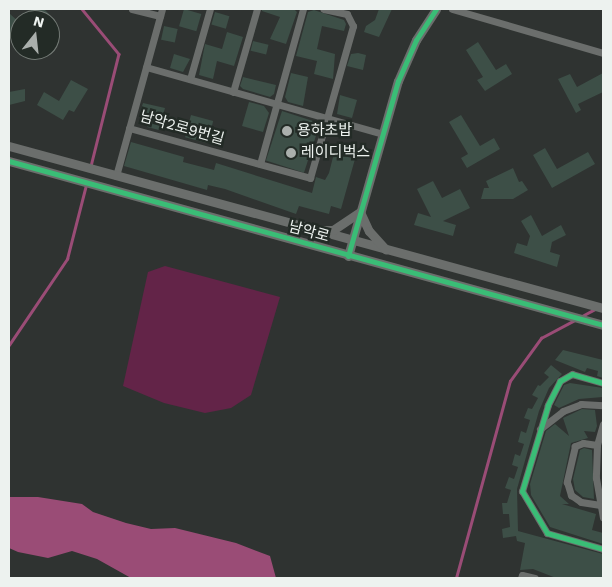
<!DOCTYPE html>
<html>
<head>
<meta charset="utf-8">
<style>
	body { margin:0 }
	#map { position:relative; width:612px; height:587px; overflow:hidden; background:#2f3331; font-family:"Work Sans","Noto Sans KR",sans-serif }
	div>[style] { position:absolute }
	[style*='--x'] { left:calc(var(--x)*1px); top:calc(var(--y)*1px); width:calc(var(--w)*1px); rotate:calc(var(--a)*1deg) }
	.green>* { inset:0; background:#632448 }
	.water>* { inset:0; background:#9a4c76 }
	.stream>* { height:2.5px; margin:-1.25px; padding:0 1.25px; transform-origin:1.25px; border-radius:1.25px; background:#9a4c76 }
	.building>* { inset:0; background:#3d4f47; transform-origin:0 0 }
	.minor>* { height:7px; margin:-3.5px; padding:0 3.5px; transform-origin:3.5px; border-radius:3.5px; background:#6b6e6c }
	.tertiary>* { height:9px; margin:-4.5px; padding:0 4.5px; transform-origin:4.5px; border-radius:4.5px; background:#6b6e6c }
	.cycleway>* { height:5px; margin:-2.5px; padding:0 2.5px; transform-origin:2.5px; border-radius:2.5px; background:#3abd76 }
	.dots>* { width:14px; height:14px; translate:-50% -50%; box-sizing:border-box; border:2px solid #232b26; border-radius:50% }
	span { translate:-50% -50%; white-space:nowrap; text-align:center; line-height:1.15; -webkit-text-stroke:5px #232b26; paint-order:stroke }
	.street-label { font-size:15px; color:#edf2ef }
	.poi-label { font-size:15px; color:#edf2ef }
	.left { translate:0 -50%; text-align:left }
	.frame { position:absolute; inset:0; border:10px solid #edf2ef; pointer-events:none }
	.north { position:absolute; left:10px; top:10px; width:50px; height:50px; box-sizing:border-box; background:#232b26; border:1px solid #747b76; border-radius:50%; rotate:16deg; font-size:14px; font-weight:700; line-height:20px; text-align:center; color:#edf2ef }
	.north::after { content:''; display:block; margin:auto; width:18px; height:22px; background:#aaafac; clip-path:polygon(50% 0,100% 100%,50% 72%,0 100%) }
</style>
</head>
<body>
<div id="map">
	<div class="green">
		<div style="clip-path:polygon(165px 266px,280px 297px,251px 395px,231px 408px,205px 413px,164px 403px,123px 386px,148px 272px)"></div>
	</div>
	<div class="water">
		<div style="clip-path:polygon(9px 497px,38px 497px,82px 504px,93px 512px,126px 523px,151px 529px,175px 528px,236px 543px,270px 556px,276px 578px,131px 578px,97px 559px,72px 551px,48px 558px,18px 552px,9px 548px)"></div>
	</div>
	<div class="stream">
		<div style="--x:82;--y:9;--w:58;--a:50.6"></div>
		<div style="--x:119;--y:54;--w:115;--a:104"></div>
		<div style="--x:582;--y:316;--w:15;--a:-28"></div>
		<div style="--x:9;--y:345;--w:104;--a:-56"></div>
		<div style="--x:67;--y:259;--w:76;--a:-75.6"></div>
		<div style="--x:456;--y:578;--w:204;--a:-74.7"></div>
		<div style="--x:510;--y:381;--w:53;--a:-54.2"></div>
		<div style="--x:541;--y:338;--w:38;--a:-28"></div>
	</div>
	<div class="building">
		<div style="clip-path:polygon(32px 9px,44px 9px,49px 14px,44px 20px,23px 20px)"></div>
		<div style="left:184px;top:9px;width:18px;height:18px;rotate:16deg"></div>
		<div style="clip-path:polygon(262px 9px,294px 9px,297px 12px,286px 44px,270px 39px,280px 17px,262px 11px)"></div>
		<div style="clip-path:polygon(379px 9px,392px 9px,379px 37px,364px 32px,366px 26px,375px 20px)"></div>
		<div style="clip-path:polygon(314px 10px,344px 20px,346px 24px,344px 31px,322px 26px,317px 49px,335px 54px,333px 79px,314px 74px,317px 61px,296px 56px,308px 12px)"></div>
		<div style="left:215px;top:12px;width:15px;height:13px;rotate:16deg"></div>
		<div style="clip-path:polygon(9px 13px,20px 23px,20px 41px,9px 32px)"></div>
		<div style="left:164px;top:26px;width:14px;height:14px;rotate:12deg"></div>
		<div style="clip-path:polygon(227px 32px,243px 37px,234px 66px,217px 61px,213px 79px,199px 75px,205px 44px,222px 49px)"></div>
		<div style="left:253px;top:41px;width:16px;height:10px;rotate:14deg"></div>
		<div style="clip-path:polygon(478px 42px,496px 70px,506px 64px,512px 74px,485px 91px,477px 80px,483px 77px,466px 50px)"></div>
		<div style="clip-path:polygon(358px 53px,366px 55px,363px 70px,347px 66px,351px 54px)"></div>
		<div style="clip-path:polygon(174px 54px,190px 59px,183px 72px,170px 68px)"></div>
		<div style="clip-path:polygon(291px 73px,308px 77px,303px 106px,288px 102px,285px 97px)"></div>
		<div style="clip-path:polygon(603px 73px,603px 92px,578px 104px,581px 110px,576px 113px,558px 79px,570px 74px,577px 87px)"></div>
		<div style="clip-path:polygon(243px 77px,276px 85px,274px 94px,270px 97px,243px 89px,240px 86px)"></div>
		<div style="clip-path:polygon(71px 80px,88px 89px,74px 112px,69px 110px,63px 120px,37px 105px,44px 92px,59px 101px)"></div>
		<div style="clip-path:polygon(25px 89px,25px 101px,9px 105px,9px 92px)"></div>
		<div style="clip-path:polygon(340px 95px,357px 100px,352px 118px,337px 114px)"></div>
		<div style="clip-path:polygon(249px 102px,264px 106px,269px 113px,263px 132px,242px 126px)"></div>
		<div style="clip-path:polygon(143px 103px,165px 108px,159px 130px,147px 127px,151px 115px,140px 112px)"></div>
		<div style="left:282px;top:111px;width:40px;height:52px;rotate:18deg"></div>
		<div style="left:191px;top:115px;width:23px;height:23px;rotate:15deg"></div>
		<div style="clip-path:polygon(461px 115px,480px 146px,494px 138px,500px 149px,467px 168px,461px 158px,468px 154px,449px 122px)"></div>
		<div style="clip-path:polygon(131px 142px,184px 157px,183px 162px,214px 170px,216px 163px,312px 193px,316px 177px,325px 180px,329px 173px,334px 153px,355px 159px,341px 209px,331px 206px,329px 214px,299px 206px,296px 214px,225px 189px,208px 185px,207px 190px,124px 166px)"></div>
		<div style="clip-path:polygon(545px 148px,557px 169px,588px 152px,595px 164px,552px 188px,533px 155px)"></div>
		<div style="clip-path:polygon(513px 168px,519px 182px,522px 181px,528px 190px,513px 199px,481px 199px,484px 188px,489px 188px,486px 181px)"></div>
		<div style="clip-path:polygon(433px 181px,442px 198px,460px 189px,470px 208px,443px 221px,456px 225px,453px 236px,414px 225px,418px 213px,431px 217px,417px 189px)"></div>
		<div style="clip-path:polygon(531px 215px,542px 236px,561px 225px,566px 235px,552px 242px,550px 252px,560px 255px,557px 267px,514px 253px,517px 243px,527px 246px,530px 236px,521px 221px)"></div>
		<div style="clip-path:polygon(563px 350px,603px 360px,603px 378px,597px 376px,598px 371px,587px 368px,585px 372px,555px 360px)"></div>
		<div style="clip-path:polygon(551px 365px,562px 374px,549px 388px,539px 411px,517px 489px,518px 531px,603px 554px,603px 578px,556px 578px,533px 569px,520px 570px,525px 543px,517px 541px,516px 536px,503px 538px,502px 529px,510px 527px,509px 514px,503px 514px,502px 503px,507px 503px,511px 490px,505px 488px,509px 477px,514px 479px,518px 467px,512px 465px,515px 454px,520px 456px,524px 444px,518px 442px,521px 431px,526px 433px,530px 420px,524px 418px,528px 408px,532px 409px,538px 398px,532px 395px,538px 385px,540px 386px,549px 377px,544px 373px)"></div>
		<div style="clip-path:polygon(570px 383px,603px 388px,603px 397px,579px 399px,559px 408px,554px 405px,564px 385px)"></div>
		<div style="clip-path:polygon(582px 409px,595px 410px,597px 426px,595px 432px,584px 431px,588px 438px,571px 443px,560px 496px,569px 504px,562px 504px,596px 514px,592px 530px,603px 533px,603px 544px,550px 527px,531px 495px,530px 484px,546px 431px,555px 424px,569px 436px,563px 418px)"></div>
		<div style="clip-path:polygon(584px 448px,592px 450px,594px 499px,583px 497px,575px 490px,573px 479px,580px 450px)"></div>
	</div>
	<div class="minor">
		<div style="--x:132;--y:9;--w:29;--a:14"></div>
		<div style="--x:452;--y:9;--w:157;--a:16.2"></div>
		<div style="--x:146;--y:67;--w:245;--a:15.8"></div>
		<div style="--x:190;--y:79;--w:73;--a:-74.1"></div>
		<div style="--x:233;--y:92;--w:86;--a:-73.9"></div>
		<div style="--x:129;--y:128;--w:188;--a:15.4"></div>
		<div style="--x:310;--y:178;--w:158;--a:-74.2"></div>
		<div style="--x:353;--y:26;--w:13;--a:-117"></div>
		<div style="--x:347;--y:14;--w:24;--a:-168"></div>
		<div style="--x:260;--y:164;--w:161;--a:-74.5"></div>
		<div style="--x:116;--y:176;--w:173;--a:-74.6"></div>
		<div style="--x:603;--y:383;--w:32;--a:-164"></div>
		<div style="--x:572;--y:374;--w:14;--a:150"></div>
		<div style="--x:560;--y:381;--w:27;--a:117"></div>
		<div style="--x:548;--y:405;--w:90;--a:106.8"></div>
		<div style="--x:522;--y:491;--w:49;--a:59.2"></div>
		<div style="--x:547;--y:533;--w:58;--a:15.9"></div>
		<div style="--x:603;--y:424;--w:22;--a:106"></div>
		<div style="--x:597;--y:445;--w:33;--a:92"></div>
		<div style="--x:596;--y:478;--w:40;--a:80"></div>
		<div style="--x:540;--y:429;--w:29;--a:-38"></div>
		<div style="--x:563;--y:411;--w:19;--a:-21"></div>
		<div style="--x:581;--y:404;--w:22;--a:3"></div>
		<div style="--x:597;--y:445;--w:14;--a:-172"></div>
		<div style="--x:583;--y:443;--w:9;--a:159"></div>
		<div style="--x:575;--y:446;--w:37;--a:103"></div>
		<div style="--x:567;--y:482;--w:14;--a:73"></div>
		<div style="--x:571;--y:495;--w:12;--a:35"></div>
		<div style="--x:581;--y:502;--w:18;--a:9"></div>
		<div style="--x:521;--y:578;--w:3;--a:-72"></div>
		<div style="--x:522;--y:575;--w:13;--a:13"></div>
	</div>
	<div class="tertiary">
		<div style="--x:9;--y:146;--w:616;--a:15.26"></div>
		<div style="--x:9;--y:161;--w:616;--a:15.43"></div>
		<div style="--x:322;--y:230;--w:11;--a:0"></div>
		<div style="--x:333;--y:230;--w:32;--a:-34"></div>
		<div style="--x:360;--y:212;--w:21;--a:65"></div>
		<div style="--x:369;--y:231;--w:25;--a:48"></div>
		<div style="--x:348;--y:256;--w:182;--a:-74.1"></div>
		<div style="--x:398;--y:81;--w:45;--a:-66.3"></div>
		<div style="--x:416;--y:40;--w:37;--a:-57"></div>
	</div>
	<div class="cycleway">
		<div style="--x:9;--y:161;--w:616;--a:15.43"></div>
		<div style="--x:348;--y:256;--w:182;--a:-74.1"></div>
		<div style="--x:398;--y:81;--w:45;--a:-66.3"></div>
		<div style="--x:416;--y:40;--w:37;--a:-57"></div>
		<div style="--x:603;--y:383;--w:32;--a:-164"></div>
		<div style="--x:572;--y:374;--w:14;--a:150"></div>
		<div style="--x:560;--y:381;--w:27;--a:117"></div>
		<div style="--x:548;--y:405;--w:90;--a:106.8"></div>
		<div style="--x:522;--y:491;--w:49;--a:59.2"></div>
		<div style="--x:547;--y:533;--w:58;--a:15.9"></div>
	</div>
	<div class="dots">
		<div style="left:287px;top:131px;background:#aaafac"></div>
		<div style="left:291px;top:153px;background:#aaafac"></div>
	</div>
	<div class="street-label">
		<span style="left:182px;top:128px;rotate:16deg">남악2로9번길</span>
		<span style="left:309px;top:232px;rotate:15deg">남악로</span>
	</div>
	<div class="poi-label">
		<span class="left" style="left:297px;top:131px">용하초밥</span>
		<span class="left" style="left:301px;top:153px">레이디벅스</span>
	</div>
	<div class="frame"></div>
	<div class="north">N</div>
</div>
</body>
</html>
